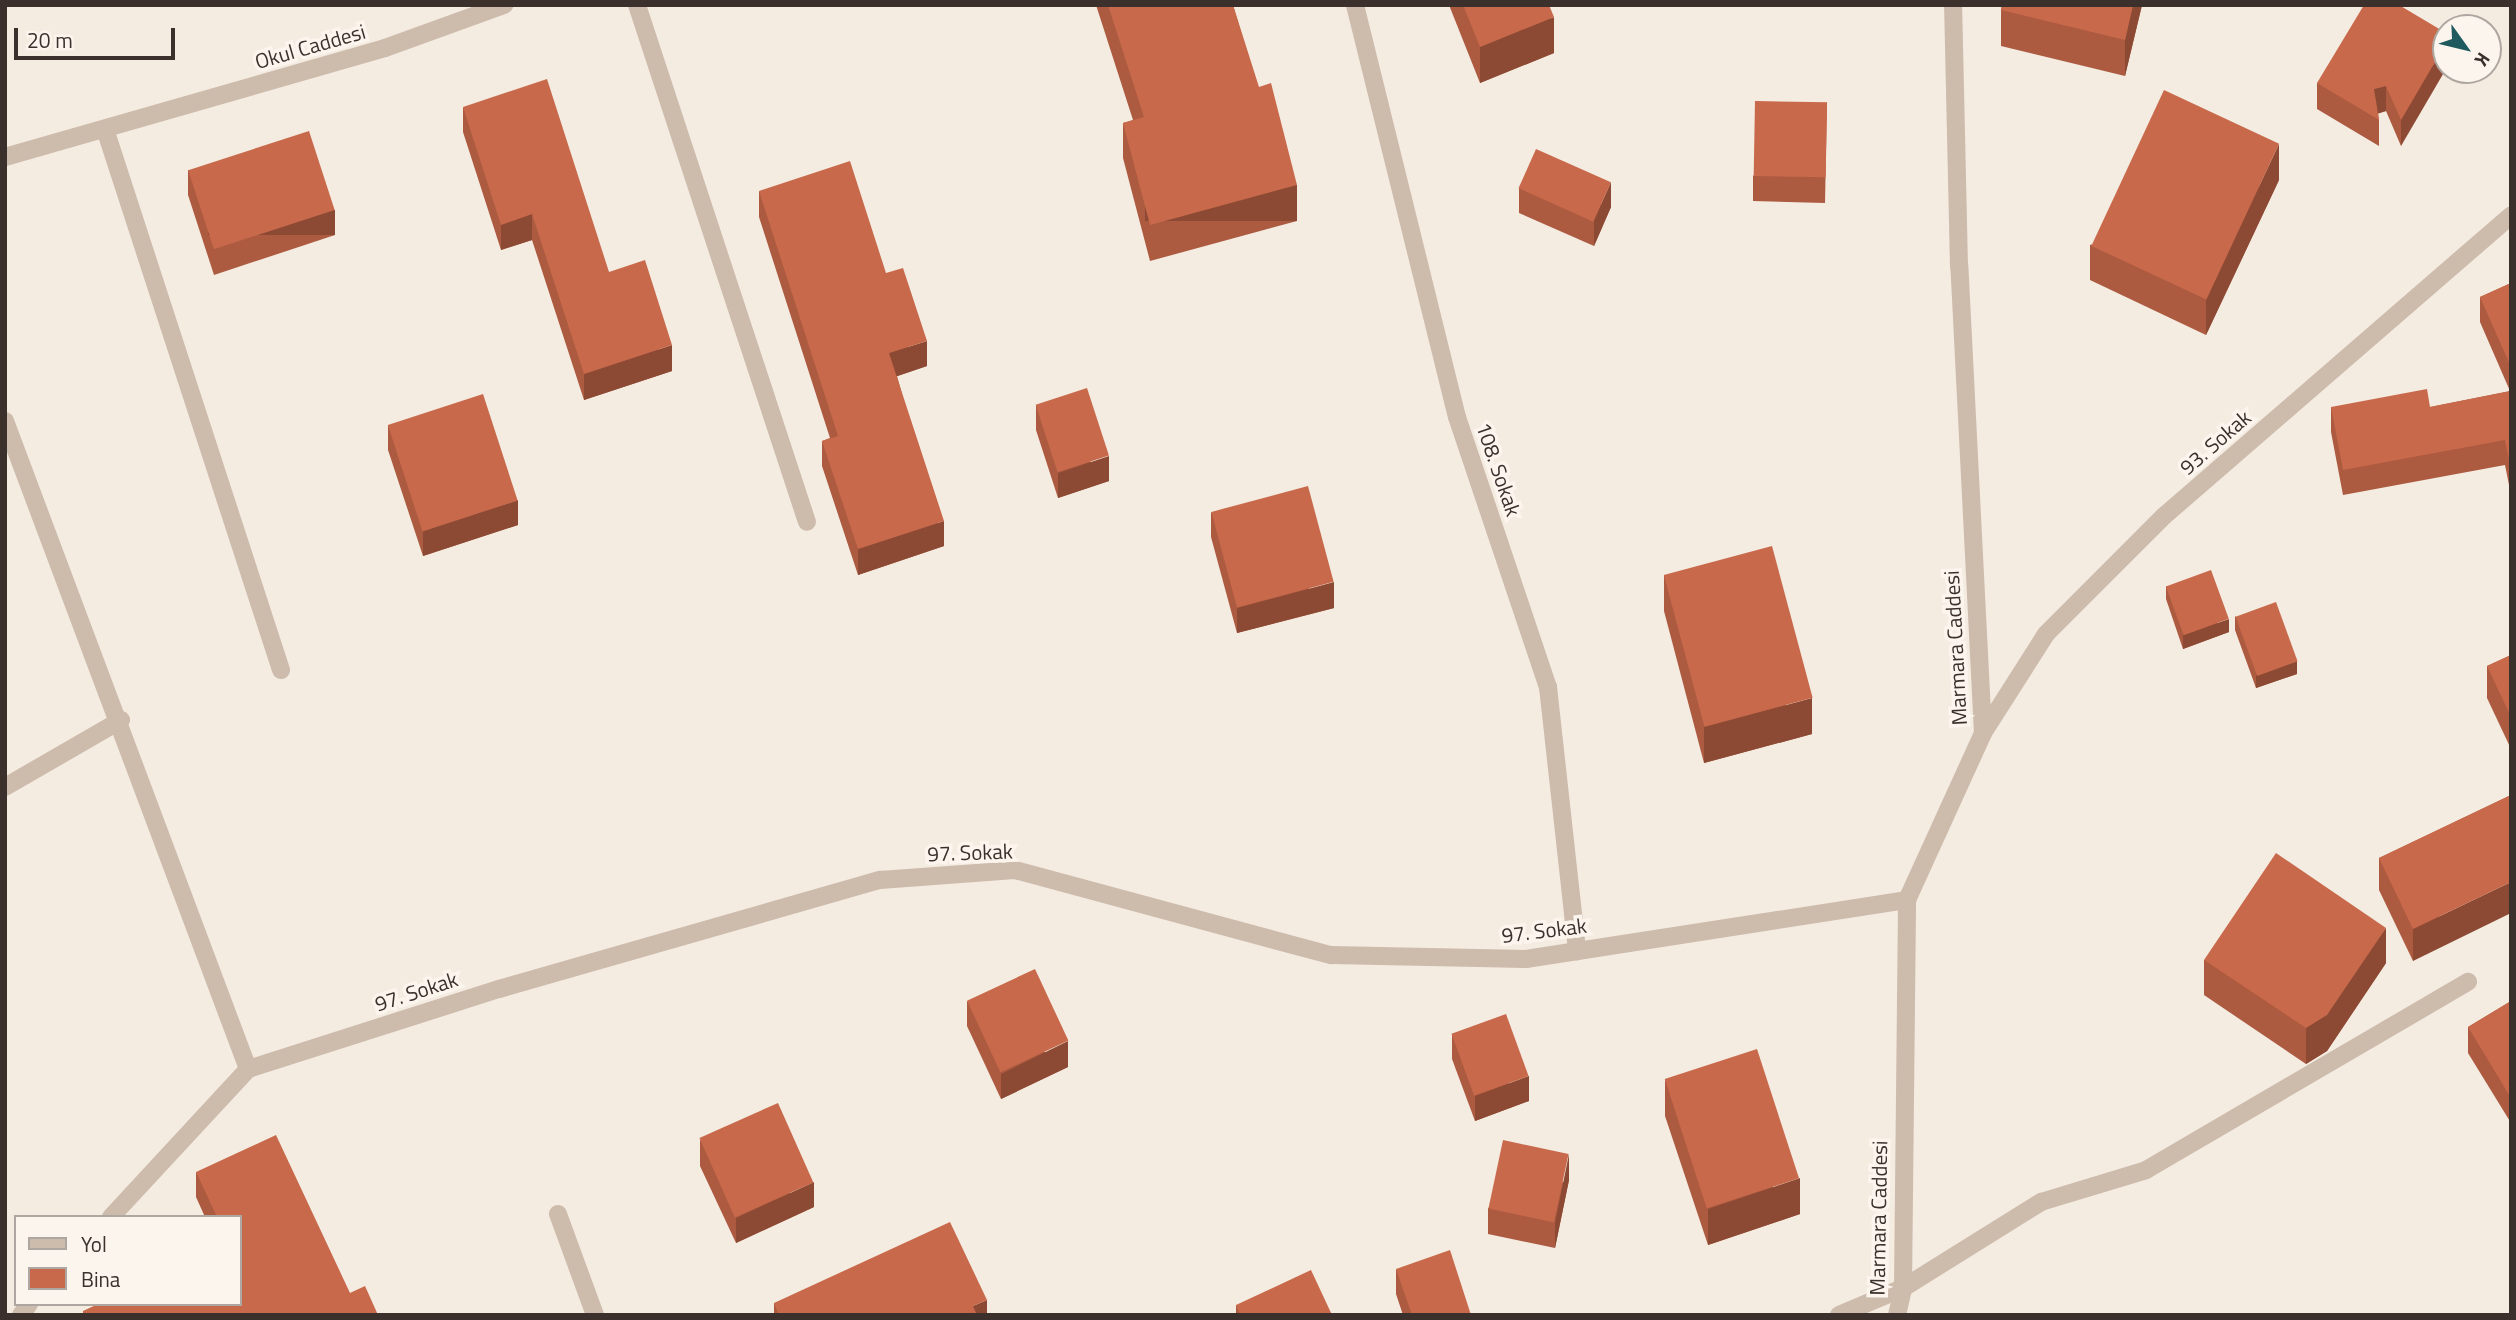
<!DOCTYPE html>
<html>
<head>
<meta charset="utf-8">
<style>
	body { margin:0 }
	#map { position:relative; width:2516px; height:1320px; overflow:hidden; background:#f4ebe1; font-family:"Titillium Web",sans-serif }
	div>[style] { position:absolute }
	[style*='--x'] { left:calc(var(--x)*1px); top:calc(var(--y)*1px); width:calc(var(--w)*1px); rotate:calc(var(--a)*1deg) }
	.minor>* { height:18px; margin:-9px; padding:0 9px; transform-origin:9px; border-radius:9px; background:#cdbbac }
	.tertiary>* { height:18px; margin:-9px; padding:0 9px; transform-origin:9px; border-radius:9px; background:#cdbbac }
	.wall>* { inset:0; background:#ac5a40 }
	.shaded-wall>* { inset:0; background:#8c4a34; transform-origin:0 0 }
	.building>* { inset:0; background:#c8694b; transform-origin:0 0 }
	span { translate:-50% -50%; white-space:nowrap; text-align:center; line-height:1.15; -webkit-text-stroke:7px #fbf5ee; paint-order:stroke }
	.street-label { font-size:21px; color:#3b302b }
	.frame { position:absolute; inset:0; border:7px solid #3b302b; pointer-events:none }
	.legend { position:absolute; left:14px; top:1215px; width:228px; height:91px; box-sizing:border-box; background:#fbf5ee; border:2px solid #aea6a0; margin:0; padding:9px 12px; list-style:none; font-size:21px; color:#3b302b }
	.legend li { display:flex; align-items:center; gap:14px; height:35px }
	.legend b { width:35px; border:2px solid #aea6a0 }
	.north { position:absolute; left:2432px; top:14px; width:70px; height:70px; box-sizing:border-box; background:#fbf5ee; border:2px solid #aea6a0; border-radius:50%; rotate:124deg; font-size:19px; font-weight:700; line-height:28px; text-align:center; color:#3b302b }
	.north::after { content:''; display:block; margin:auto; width:24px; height:32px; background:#1f5a5e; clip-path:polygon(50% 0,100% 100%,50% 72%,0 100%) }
	.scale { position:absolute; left:14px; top:28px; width:161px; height:32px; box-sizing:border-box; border:4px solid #3b302b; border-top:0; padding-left:9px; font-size:21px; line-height:24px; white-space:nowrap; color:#3b302b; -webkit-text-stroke:5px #fbf5ee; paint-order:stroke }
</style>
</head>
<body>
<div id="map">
	<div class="minor">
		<div style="--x:637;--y:5;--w:544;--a:71.8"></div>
		<div style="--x:1355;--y:5;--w:424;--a:76.1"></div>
		<div style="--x:1457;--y:417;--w:285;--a:71.4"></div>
		<div style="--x:1548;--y:687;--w:266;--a:83.7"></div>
		<div style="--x:105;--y:129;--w:569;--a:71.98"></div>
		<div style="--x:5;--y:421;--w:692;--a:69.44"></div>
		<div style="--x:1983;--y:733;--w:117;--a:-57.5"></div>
		<div style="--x:2046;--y:634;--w:167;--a:-45"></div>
		<div style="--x:2164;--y:516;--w:459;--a:-40.9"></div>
		<div style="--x:5;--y:787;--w:134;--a:-30"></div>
		<div style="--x:558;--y:1214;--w:108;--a:69.9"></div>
		<div style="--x:111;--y:1217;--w:202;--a:-47.2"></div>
		<div style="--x:248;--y:1069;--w:263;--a:-17.7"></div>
		<div style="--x:499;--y:989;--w:396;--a:-16"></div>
		<div style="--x:880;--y:880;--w:135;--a:-4.2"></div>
		<div style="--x:1015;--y:870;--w:327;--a:15.1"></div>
		<div style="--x:1331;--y:955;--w:195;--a:1.2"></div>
		<div style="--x:1526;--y:959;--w:386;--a:-8.8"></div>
		<div style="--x:21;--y:1315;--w:14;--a:-54"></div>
		<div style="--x:1839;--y:1315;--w:69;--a:-22.9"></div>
		<div style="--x:1903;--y:1288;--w:163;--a:-31.9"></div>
		<div style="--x:2041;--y:1202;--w:110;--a:-16.9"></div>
		<div style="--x:2146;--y:1170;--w:373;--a:-30.3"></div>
	</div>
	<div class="tertiary">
		<div style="--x:5;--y:157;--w:395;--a:-16"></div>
		<div style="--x:385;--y:48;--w:127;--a:-19.9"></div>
		<div style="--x:1897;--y:1315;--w:28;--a:-77"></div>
		<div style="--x:1903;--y:1288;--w:388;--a:-89.4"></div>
		<div style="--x:1907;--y:900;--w:183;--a:-65.5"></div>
		<div style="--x:1983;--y:733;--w:468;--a:-92.9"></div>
		<div style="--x:1959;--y:266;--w:261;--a:-91.3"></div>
	</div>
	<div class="wall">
		<div style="clip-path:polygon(1096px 5px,1233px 5px,1297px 221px,1150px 261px,1123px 158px,1123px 123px,1133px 120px)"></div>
		<div style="clip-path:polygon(1449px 5px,1549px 5px,1554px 53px,1480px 83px)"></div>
		<div style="clip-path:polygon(2002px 5px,2142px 5px,2125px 76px,2001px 46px,2001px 10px)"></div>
		<div style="clip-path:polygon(2446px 33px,2401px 146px,2386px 111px,2378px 113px,2379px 120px,2379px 146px,2317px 109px,2317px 83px)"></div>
		<div style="clip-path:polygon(1827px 102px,1825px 203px,1753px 201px,1753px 176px)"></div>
		<div style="clip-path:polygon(463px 107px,609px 272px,672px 371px,584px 400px,532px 240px,501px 250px,463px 132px)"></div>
		<div style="clip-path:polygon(188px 170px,335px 235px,214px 275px,188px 195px)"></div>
		<div style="clip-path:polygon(2279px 180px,2206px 335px,2090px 280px,2090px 245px)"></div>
		<div style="clip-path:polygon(1519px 188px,1611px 207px,1594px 246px,1519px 213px)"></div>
		<div style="clip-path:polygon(759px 191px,927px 366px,897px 376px,944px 546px,858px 575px,822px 466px,822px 441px,830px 438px,759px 217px)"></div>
		<div style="clip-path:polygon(2511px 283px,2511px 495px,2505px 465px,2343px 495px,2331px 432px,2331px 407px,2430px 407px,2510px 391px,2480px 322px,2480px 297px)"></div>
		<div style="clip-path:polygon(1036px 405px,1109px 481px,1058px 498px,1036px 430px)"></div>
		<div style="clip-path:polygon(388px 425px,518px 525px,423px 556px,388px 450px)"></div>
		<div style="clip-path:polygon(1211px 512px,1334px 608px,1237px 633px,1211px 537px)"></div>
		<div style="clip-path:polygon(1664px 575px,1812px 734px,1704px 763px,1664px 611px)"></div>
		<div style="clip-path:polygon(2166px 586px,2229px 632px,2183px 649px,2166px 599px)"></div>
		<div style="clip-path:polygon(2235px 616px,2297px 674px,2256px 688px,2235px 630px)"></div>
		<div style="clip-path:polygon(2511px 655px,2511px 749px,2487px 698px,2487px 666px)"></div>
		<div style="clip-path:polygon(2511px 795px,2413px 961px,2379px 890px,2379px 858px)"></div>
		<div style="clip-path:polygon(2204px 960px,2386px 963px,2327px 1051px,2306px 1064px,2204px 995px)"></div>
		<div style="clip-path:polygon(967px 1001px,1068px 1067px,1001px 1099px,967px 1026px)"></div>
		<div style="clip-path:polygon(2511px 1001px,2511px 1123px,2468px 1053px,2468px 1027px)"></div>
		<div style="clip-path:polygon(1452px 1034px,1529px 1101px,1475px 1121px,1452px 1059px)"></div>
		<div style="clip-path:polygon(1665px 1080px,1800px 1214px,1708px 1245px,1665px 1116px)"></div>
		<div style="clip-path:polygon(700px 1140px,814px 1207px,736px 1243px,700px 1166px)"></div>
		<div style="clip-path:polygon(196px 1172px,378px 1315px,83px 1315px,83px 1311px,240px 1304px,240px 1217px,205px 1217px,196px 1197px)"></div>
		<div style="clip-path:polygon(1569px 1180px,1555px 1248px,1488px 1234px,1488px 1208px)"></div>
		<div style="clip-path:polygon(1396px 1269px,1471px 1315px,1403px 1315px,1396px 1294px)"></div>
		<div style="clip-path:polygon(774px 1303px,987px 1315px,774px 1315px)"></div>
		<div style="clip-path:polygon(1236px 1305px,1332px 1315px,1236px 1315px)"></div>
	</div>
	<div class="shaded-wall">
		<div style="clip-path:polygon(2133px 5px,2142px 5px,2125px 76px,2125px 40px)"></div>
		<div style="clip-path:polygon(1554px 17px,1554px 53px,1480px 83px,1480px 47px)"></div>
		<div style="clip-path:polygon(2446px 43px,2446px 69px,2401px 146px,2401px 120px)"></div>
		<div style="clip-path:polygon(2386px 86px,2386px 111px,2374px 115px,2374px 89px)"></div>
		<div style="clip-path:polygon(2279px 144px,2279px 180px,2206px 335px,2206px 299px)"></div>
		<div style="clip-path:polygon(1611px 182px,1611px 207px,1594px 246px,1594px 220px)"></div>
		<div style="left:1297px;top:185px;width:36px;height:152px;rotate:90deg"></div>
		<div style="left:335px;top:210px;width:25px;height:127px;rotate:90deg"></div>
		<div style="clip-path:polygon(532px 214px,532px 240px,501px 250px,501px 225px)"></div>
		<div style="clip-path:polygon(927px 341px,927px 366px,889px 379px,889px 353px)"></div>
		<div style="clip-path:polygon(672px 345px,672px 371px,584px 400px,584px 374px)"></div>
		<div style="clip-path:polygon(1109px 456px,1109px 481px,1058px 498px,1058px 473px)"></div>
		<div style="clip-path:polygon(518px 500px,518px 525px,423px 556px,423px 530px)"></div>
		<div style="clip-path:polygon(944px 521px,944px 546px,858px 575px,858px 549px)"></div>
		<div style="clip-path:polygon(1334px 582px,1334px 608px,1237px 633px,1237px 608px)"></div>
		<div style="clip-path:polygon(2229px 619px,2229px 632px,2183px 649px,2183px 635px)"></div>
		<div style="clip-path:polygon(2297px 661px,2297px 674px,2256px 688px,2256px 675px)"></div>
		<div style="clip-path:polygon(1812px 698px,1812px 734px,1704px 763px,1704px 727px)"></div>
		<div style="clip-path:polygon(2511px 882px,2511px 913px,2413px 961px,2413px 929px)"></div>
		<div style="clip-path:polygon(2386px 928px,2386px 963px,2327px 1051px,2306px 1064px,2306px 1028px)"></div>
		<div style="clip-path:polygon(1068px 1041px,1068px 1067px,1001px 1099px,1001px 1074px)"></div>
		<div style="clip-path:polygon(1529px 1076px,1529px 1101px,1475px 1121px,1475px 1096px)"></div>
		<div style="clip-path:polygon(1569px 1154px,1569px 1180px,1555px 1248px,1555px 1223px)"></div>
		<div style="clip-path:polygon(1800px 1178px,1800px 1214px,1708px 1245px,1708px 1209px)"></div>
		<div style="clip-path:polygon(814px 1182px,814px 1207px,736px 1243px,736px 1218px)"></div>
		<div style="clip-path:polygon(987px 1300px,987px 1315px,973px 1315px,973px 1306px)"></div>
	</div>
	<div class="building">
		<div style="clip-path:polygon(1108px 5px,1233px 5px,1259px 87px,1271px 83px,1297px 185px,1150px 225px,1123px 123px,1144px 117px)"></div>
		<div style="clip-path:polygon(1463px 5px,1549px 5px,1554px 17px,1480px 47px)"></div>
		<div style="clip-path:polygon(2002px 5px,2133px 5px,2125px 40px,2001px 10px)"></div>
		<div style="clip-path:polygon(2364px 5px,2399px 5px,2446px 33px,2446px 43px,2401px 120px,2386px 86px,2374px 89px,2379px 120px,2317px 83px)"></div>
		<div style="clip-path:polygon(547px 79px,609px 272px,645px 260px,672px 345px,584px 374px,532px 214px,501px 225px,463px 107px)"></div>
		<div style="left:2164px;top:90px;width:127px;height:172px;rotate:25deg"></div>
		<div style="left:1755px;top:101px;width:72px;height:75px;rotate:1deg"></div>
		<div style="left:309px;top:131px;width:83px;height:127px;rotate:72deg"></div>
		<div style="left:1536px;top:149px;width:82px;height:43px;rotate:24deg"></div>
		<div style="clip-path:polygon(850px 161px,886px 273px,903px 268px,927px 341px,889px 353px,944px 521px,858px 549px,822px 441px,838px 436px,759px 191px)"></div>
		<div style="clip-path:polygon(2511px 283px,2511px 367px,2480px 297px)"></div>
		<div style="left:1087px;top:388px;width:71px;height:54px;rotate:72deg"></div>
		<div style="clip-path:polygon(2427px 389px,2430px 407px,2511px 391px,2511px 470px,2505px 440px,2343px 470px,2331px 407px)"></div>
		<div style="left:483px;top:394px;width:112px;height:100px;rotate:72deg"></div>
		<div style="left:1308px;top:486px;width:99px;height:100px;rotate:75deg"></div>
		<div style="left:1772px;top:546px;width:157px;height:112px;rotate:75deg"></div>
		<div style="left:2211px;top:570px;width:52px;height:48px;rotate:70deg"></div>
		<div style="left:2276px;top:602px;width:63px;height:43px;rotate:70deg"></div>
		<div style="clip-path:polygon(2511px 655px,2511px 717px,2487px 666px)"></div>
		<div style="clip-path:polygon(2511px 795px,2511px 882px,2413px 929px,2379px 858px)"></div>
		<div style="clip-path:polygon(2276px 853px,2386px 928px,2327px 1015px,2306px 1028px,2204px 960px)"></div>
		<div style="left:1035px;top:969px;width:79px;height:75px;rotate:65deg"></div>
		<div style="clip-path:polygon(2511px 1001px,2511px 1098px,2468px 1027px)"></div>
		<div style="left:1506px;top:1014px;width:66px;height:58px;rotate:70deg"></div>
		<div style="left:1757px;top:1049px;width:136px;height:97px;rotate:72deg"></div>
		<div style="left:778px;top:1103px;width:87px;height:86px;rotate:66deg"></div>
		<div style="clip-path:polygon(276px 1135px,350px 1293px,365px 1286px,378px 1315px,85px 1315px,83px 1311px,98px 1304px,240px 1304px,240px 1217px,217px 1217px,196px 1172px)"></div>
		<div style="left:1503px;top:1140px;width:67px;height:70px;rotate:12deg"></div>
		<div style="clip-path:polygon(950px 1222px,987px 1300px,973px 1306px,977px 1315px,779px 1315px,774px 1303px)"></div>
		<div style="clip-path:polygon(1450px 1250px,1471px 1315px,1412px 1315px,1396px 1269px)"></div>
		<div style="clip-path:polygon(1311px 1270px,1332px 1315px,1240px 1315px,1236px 1305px)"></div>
	</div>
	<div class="street-label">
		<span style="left:310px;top:46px;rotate:-16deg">Okul Caddesi</span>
		<span style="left:2215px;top:442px;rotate:-41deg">93. Sokak</span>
		<span style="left:1499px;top:469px;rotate:71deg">108. Sokak</span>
		<span style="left:1955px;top:648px;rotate:-93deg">Marmara Caddesi</span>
		<span style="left:970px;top:852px;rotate:-2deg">97. Sokak</span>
		<span style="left:1544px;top:930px;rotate:-7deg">97. Sokak</span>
		<span style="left:416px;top:991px;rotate:-18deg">97. Sokak</span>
		<span style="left:1878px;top:1218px;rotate:-89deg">Marmara Caddesi</span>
	</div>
	<div class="frame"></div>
	<ul class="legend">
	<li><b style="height:9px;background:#cdbbac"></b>Yol</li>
	<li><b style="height:19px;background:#c8694b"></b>Bina</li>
	</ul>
	<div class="north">K</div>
	<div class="scale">20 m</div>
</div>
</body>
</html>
